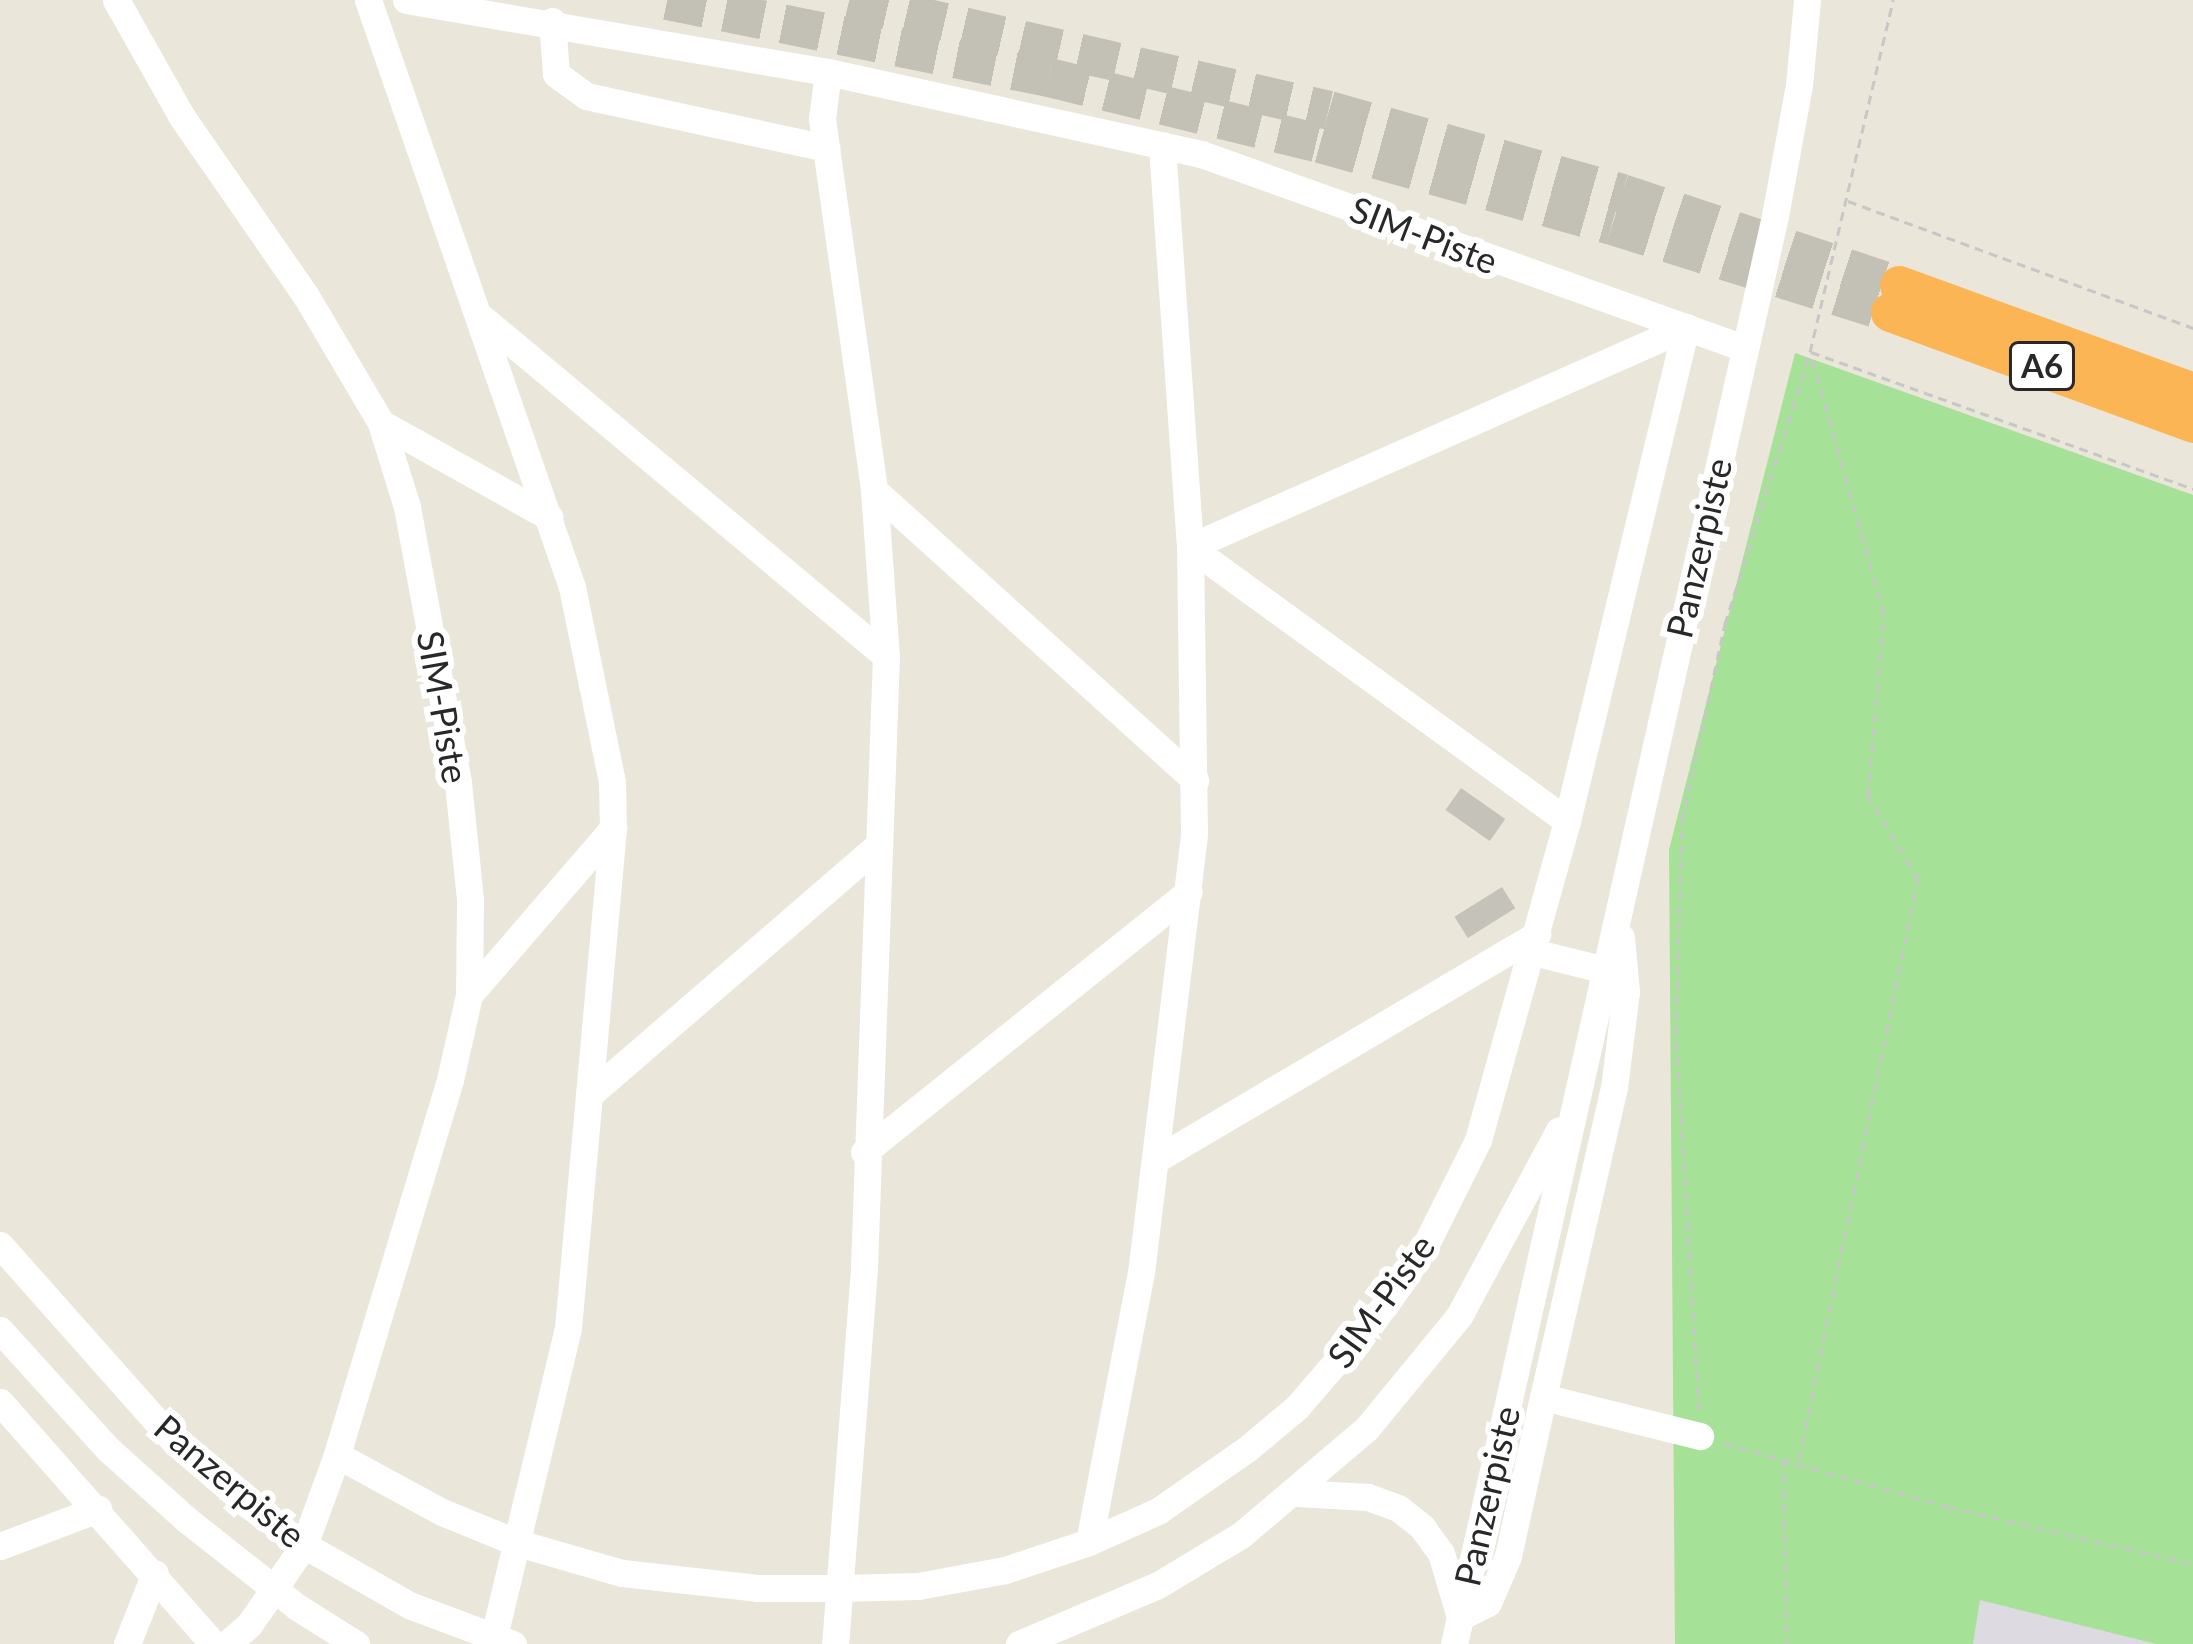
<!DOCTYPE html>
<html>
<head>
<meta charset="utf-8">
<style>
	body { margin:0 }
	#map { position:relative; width:2193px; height:1644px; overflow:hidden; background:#eae6d9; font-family:Lato,sans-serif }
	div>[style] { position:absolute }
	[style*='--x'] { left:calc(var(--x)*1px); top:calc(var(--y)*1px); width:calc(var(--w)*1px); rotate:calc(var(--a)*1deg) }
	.industrial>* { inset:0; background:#dedae2 }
	.green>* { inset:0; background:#a5e196 }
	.building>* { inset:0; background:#c5c2b9; transform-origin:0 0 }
	.highway-tunnel>* { height:39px; margin-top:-19.5px; transform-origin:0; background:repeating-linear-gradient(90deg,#c3c0b6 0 39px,transparent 0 59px) }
	.path>* { height:3px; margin-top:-1.5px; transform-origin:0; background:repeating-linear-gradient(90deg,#c7c7c7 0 9px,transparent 0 15px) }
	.minor>* { height:27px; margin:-13.5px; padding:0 13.5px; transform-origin:13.5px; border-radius:13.5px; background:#fff }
	.highway>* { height:39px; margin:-19.5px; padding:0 19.5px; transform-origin:19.5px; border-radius:19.5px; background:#fbb554 }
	span { translate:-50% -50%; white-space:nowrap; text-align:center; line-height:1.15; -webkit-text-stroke:12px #fff; paint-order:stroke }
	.shield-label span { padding:3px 9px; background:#fff; border:3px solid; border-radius:9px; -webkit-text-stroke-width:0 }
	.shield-label { font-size:33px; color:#282828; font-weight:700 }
	.street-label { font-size:36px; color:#282828 }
</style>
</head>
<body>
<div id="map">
	<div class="industrial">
		<div style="clip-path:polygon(1979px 1599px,2156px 1644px,1973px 1644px)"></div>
	</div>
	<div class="green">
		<div style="clip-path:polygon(1795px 353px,2193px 495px,2193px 1644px,2156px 1644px,1980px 1600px,1973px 1644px,1675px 1644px,1669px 850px)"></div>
	</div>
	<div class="building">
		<div style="left:1461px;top:788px;width:54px;height:27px;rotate:35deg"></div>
		<div style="left:1502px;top:887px;width:25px;height:56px;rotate:58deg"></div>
	</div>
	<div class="highway-tunnel">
		<div style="--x:667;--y:0;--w:390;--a:11.4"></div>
		<div style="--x:1049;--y:77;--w:279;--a:13.7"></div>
		<div style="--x:1320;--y:143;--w:303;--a:15.7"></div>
		<div style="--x:1612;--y:225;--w:291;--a:17.4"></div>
		<div style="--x:849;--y:0;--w:492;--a:12.9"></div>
		<div style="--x:1329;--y:110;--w:305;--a:15.8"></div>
		<div style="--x:1622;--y:193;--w:292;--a:18.4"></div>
	</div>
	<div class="path">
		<div style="--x:1848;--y:201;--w:368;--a:20.2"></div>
		<div style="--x:1811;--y:352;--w:406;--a:19.7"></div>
		<div style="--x:1699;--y:1410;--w:377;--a:-93.5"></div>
		<div style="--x:1676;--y:1034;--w:213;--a:-88.4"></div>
		<div style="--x:1682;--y:821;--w:202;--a:-77.7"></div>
		<div style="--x:1725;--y:624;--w:285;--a:-72.6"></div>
		<div style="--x:1810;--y:352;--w:362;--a:-76.7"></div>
		<div style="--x:1724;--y:1443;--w:233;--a:15.9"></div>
		<div style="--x:1948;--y:1507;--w:252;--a:13.1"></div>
		<div style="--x:1783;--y:1459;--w:185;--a:88.8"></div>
		<div style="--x:1799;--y:1459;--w:592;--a:-78.41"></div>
		<div style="--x:1918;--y:879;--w:97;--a:-121.1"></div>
		<div style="--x:1868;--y:796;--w:183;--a:-85"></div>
		<div style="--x:1884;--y:614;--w:270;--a:-105.7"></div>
	</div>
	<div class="minor">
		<div style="--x:116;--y:0;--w:134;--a:60.6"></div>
		<div style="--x:182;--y:117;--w:218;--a:55.3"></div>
		<div style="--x:306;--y:296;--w:147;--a:59.4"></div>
		<div style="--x:381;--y:423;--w:88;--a:72.8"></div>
		<div style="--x:407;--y:507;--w:281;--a:79.5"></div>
		<div style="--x:458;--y:783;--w:118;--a:84.1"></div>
		<div style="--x:470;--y:900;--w:95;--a:90.6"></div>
		<div style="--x:469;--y:995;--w:87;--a:102.6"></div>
		<div style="--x:450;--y:1080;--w:392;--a:106.8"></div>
		<div style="--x:337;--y:1455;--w:96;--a:110.1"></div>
		<div style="--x:304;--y:1545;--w:97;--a:124.5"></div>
		<div style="--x:249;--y:1625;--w:30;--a:140"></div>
		<div style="--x:368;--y:0;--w:621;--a:70.84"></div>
		<div style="--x:572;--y:587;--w:199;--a:78.4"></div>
		<div style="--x:612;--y:782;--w:46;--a:88.8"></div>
		<div style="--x:613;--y:828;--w:502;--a:95.14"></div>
		<div style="--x:568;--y:1328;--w:325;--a:103.5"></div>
		<div style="--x:406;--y:0;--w:428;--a:9.7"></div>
		<div style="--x:828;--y:72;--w:382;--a:12.4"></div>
		<div style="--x:1201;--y:154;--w:577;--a:19.66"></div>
		<div style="--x:552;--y:21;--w:53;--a:85.7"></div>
		<div style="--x:556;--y:74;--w:37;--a:36"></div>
		<div style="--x:586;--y:96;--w:246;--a:12.2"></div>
		<div style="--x:828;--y:72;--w:47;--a:97.3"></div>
		<div style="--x:822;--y:119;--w:375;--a:82"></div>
		<div style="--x:874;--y:490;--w:166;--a:85.9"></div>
		<div style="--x:886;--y:656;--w:613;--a:92.06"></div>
		<div style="--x:864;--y:1269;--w:376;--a:94.4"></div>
		<div style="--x:481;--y:317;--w:528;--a:39.93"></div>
		<div style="--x:381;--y:423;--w:193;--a:29.2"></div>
		<div style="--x:874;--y:490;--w:433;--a:42.1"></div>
		<div style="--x:1190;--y:547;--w:543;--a:-23.92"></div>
		<div style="--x:1190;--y:547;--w:466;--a:36"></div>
		<div style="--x:1533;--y:952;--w:74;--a:14"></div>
		<div style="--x:469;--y:995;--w:221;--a:-49.2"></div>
		<div style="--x:589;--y:1095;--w:381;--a:-40.8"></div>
		<div style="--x:864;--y:1152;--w:416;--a:-38.7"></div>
		<div style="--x:1157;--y:1159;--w:442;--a:-30.6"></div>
		<div style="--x:0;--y:1245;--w:265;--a:48.4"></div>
		<div style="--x:176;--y:1443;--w:94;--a:40.7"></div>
		<div style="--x:247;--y:1504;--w:70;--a:35.7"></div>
		<div style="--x:304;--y:1545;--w:121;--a:29.7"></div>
		<div style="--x:409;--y:1605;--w:111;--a:20.6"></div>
		<div style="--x:0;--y:1330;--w:162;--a:47.8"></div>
		<div style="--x:109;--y:1450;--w:105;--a:41.9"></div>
		<div style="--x:187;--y:1520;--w:140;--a:38.3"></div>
		<div style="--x:297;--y:1607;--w:70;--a:32.1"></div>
		<div style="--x:1543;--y:1397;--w:317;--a:-77.1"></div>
		<div style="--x:1614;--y:1088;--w:97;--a:-82.9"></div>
		<div style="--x:1626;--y:992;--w:55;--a:-95.2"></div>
		<div style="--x:0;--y:1402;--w:322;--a:48.6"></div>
		<div style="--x:337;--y:1455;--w:119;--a:28.5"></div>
		<div style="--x:442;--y:1512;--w:82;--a:22.2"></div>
		<div style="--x:518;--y:1543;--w:108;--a:16.1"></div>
		<div style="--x:622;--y:1573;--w:136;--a:6.3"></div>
		<div style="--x:757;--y:1588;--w:83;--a:0"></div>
		<div style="--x:840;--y:1588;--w:78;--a:-1.5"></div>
		<div style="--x:918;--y:1586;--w:88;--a:-10.4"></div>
		<div style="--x:1005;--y:1570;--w:89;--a:-18.4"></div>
		<div style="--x:1089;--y:1542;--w:76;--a:-24.2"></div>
		<div style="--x:1158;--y:1511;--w:108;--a:-34.9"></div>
		<div style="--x:1247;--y:1449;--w:65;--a:-40"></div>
		<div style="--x:1297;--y:1407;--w:135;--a:-49.2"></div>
		<div style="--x:1385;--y:1305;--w:67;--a:-55.4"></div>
		<div style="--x:1423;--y:1250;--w:123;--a:-63.4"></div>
		<div style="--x:1478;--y:1140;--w:331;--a:-74.4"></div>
		<div style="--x:1567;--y:821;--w:508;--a:-76.46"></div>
		<div style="--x:1297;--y:1493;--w:71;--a:3.2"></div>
		<div style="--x:1368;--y:1497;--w:32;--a:20"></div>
		<div style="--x:1398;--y:1508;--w:31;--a:38"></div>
		<div style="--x:1422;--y:1527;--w:32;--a:54"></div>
		<div style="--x:1441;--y:1553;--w:67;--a:73.5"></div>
		<div style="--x:1460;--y:1617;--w:31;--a:-27"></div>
		<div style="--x:1488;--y:1603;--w:51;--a:-66.9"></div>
		<div style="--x:1508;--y:1556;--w:163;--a:-77.6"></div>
		<div style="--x:1543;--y:1397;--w:162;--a:14"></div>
		<div style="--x:1089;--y:1542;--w:274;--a:-79.1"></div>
		<div style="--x:1141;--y:1273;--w:443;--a:-83.1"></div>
		<div style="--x:1194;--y:833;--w:286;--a:-90.8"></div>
		<div style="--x:1190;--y:547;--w:403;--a:-94"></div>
		<div style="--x:0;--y:1546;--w:105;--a:-20.7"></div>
		<div style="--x:127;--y:1644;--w:76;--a:-68.5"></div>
		<div style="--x:1019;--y:1644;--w:151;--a:-23"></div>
		<div style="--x:1158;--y:1585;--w:97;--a:-31.1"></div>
		<div style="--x:1241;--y:1535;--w:165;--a:-40.3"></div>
		<div style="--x:1367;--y:1428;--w:145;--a:-50.6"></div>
		<div style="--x:1459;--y:1316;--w:211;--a:-61.7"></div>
		<div style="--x:1454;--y:1644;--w:1464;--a:-77.33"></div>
		<div style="--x:1775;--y:216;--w:133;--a:-79.6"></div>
		<div style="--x:1799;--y:85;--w:85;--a:-84.6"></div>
	</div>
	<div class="highway">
		<div style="--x:1899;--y:285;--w:313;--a:20"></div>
		<div style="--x:1890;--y:312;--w:323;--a:20.1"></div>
	</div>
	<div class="shield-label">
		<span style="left:2042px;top:366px">A6</span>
	</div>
	<div class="street-label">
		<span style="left:1424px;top:235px;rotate:21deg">SIM-Piste</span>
		<span style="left:1699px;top:548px;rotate:-77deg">Panzerpiste</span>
		<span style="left:443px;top:707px;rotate:80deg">SIM-Piste</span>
		<span style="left:1381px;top:1301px;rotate:-54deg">SIM-Piste</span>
		<span style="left:230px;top:1481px;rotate:40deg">Panzerpiste</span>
		<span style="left:1487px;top:1496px;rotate:-77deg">Panzerpiste</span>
	</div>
</div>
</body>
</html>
